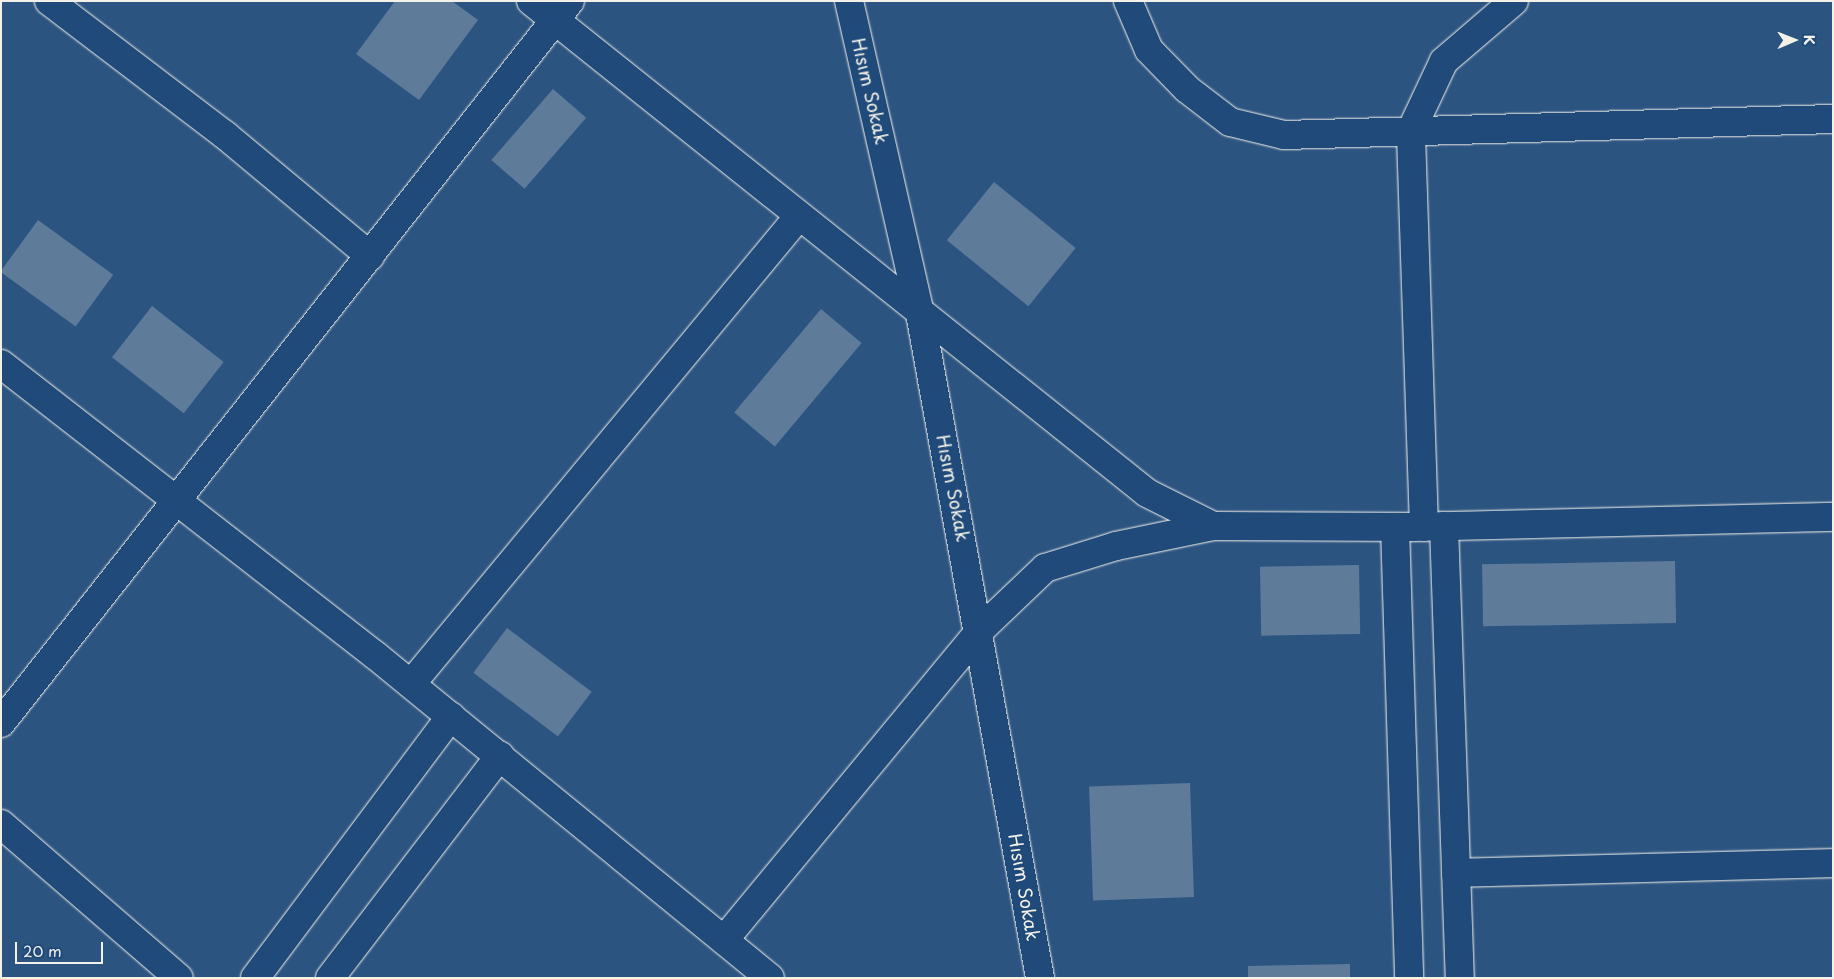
<!DOCTYPE html>
<html>
<head>
<meta charset="utf-8">
<style>
	body { margin:0 }
	#map { position:relative; width:1834px; height:979px; overflow:hidden; background:#2c5481; font-family:"Playpen Sans",sans-serif }
	div>[style] { position:absolute }
	[style*='--x'] { left:calc(var(--x)*1px); top:calc(var(--y)*1px); width:calc(var(--w)*1px); rotate:calc(var(--a)*1deg) }
	.building>* { inset:0; background:#5e7b9a; transform-origin:0 0 }
	.roads { filter:drop-shadow(0 0 1px #f4f1e8) drop-shadow(0 0 1px #f4f1e8) }
	.minor>* { height:28px; margin:-14px; padding:0 14px; transform-origin:14px; border-radius:14px; background:#1f4a7a }
	span { translate:-50% -50%; white-space:nowrap; text-align:center; line-height:1.15; -webkit-text-stroke:4px #1f4a7a; paint-order:stroke }
	.street-label { font-size:18px; color:#f4f1e8 }
	.frame { position:absolute; inset:0; border:2px solid #f4f1e8; pointer-events:none }
	.north { position:absolute; left:1769px; top:15px; width:50px; height:50px; -webkit-text-stroke:4px #1f4a7a; paint-order:stroke; rotate:89deg; font-size:14px; font-weight:700; line-height:20px; text-align:center; color:#f4f1e8 }
	.north::after { content:''; display:block; margin:auto; width:18px; height:22px; background:#f4f1e8; clip-path:polygon(50% 0,100% 100%,50% 72%,0 100%) }
	.scale { position:absolute; left:15px; top:942px; width:88px; height:22px; box-sizing:border-box; border:2px solid #f4f1e8; border-top:0; padding-left:6px; font-size:15px; line-height:18px; white-space:nowrap; color:#f4f1e8; -webkit-text-stroke:4px #1f4a7a; paint-order:stroke }
</style>
</head>
<body>
<div id="map">
	<div class="building">
		<div style="clip-path:polygon(395px 1px,452px 1px,478px 20px,419px 100px,356px 54px)"></div>
		<div style="left:553px;top:89px;width:44px;height:94px;rotate:41deg"></div>
		<div style="left:994px;top:182px;width:105px;height:75px;rotate:39deg"></div>
		<div style="left:38px;top:220px;width:93px;height:64px;rotate:36deg"></div>
		<div style="left:152px;top:306px;width:91px;height:65px;rotate:38deg"></div>
		<div style="left:821px;top:309px;width:53px;height:135px;rotate:40deg"></div>
		<div style="left:1675px;top:561px;width:62px;height:193px;rotate:89deg"></div>
		<div style="left:1359px;top:565px;width:69px;height:99px;rotate:89deg"></div>
		<div style="left:507px;top:628px;width:106px;height:56px;rotate:37deg"></div>
		<div style="left:1190px;top:783px;width:114px;height:101px;rotate:88deg"></div>
		<div style="clip-path:polygon(1350px 964px,1350px 978px,1248px 978px,1248px 966px)"></div>
	</div>
	<div class="roads">
		<div class="minor">
			<div style="--x:49;--y:1;--w:221;--a:37.3"></div>
			<div style="--x:225;--y:135;--w:189;--a:39.8"></div>
			<div style="--x:531;--y:1;--w:788;--a:38.61"></div>
			<div style="--x:1147;--y:493;--w:74;--a:26.6"></div>
			<div style="--x:1213;--y:526;--w:201;--a:0.3"></div>
			<div style="--x:1414;--y:527;--w:419;--a:-1.4"></div>
			<div style="--x:849;--y:1;--w:320;--a:77.2"></div>
			<div style="--x:920;--y:313;--w:676;--a:79.77"></div>
			<div style="--x:1128;--y:1;--w:53;--a:66.8"></div>
			<div style="--x:1149;--y:50;--w:54;--a:45.7"></div>
			<div style="--x:1187;--y:89;--w:54;--a:37.5"></div>
			<div style="--x:1230;--y:122;--w:56;--a:13.5"></div>
			<div style="--x:1284;--y:135;--w:549;--a:-1.67"></div>
			<div style="--x:1;--y:364;--w:474;--a:37.9"></div>
			<div style="--x:375;--y:655;--w:510;--a:39.27"></div>
			<div style="--x:1444;--y:526;--w:452;--a:88"></div>
			<div style="--x:1395;--y:527;--w:451;--a:88.2"></div>
			<div style="--x:1424;--y:527;--w:396;--a:-91.9"></div>
			<div style="--x:1411;--y:131;--w:77;--a:-64.8"></div>
			<div style="--x:1444;--y:61;--w:92;--a:-40.6"></div>
			<div style="--x:411;--y:684;--w:608;--a:-50.34"></div>
			<div style="--x:1;--y:723;--w:919;--a:-51.76"></div>
			<div style="--x:1;--y:824;--w:235;--a:40.9"></div>
			<div style="--x:1456;--y:873;--w:377;--a:-1.5"></div>
			<div style="--x:724;--y:940;--w:402;--a:-50.4"></div>
			<div style="--x:980;--y:630;--w:90;--a:-43.6"></div>
			<div style="--x:1045;--y:568;--w:74;--a:-17.2"></div>
			<div style="--x:1116;--y:546;--w:99;--a:-11.7"></div>
			<div style="--x:255;--y:978;--w:327;--a:-53.2"></div>
			<div style="--x:330;--y:978;--w:280;--a:-52.6"></div>
		</div>
	</div>
	<div class="street-label">
		<span style="left:870px;top:91px;rotate:77deg">Hısım Sokak</span>
		<span style="left:953px;top:488px;rotate:79deg">Hısım Sokak</span>
		<span style="left:1024px;top:887px;rotate:80deg">Hısım Sokak</span>
	</div>
	<div class="frame"></div>
	<div class="north">K</div>
	<div class="scale">20 m</div>
</div>
</body>
</html>
